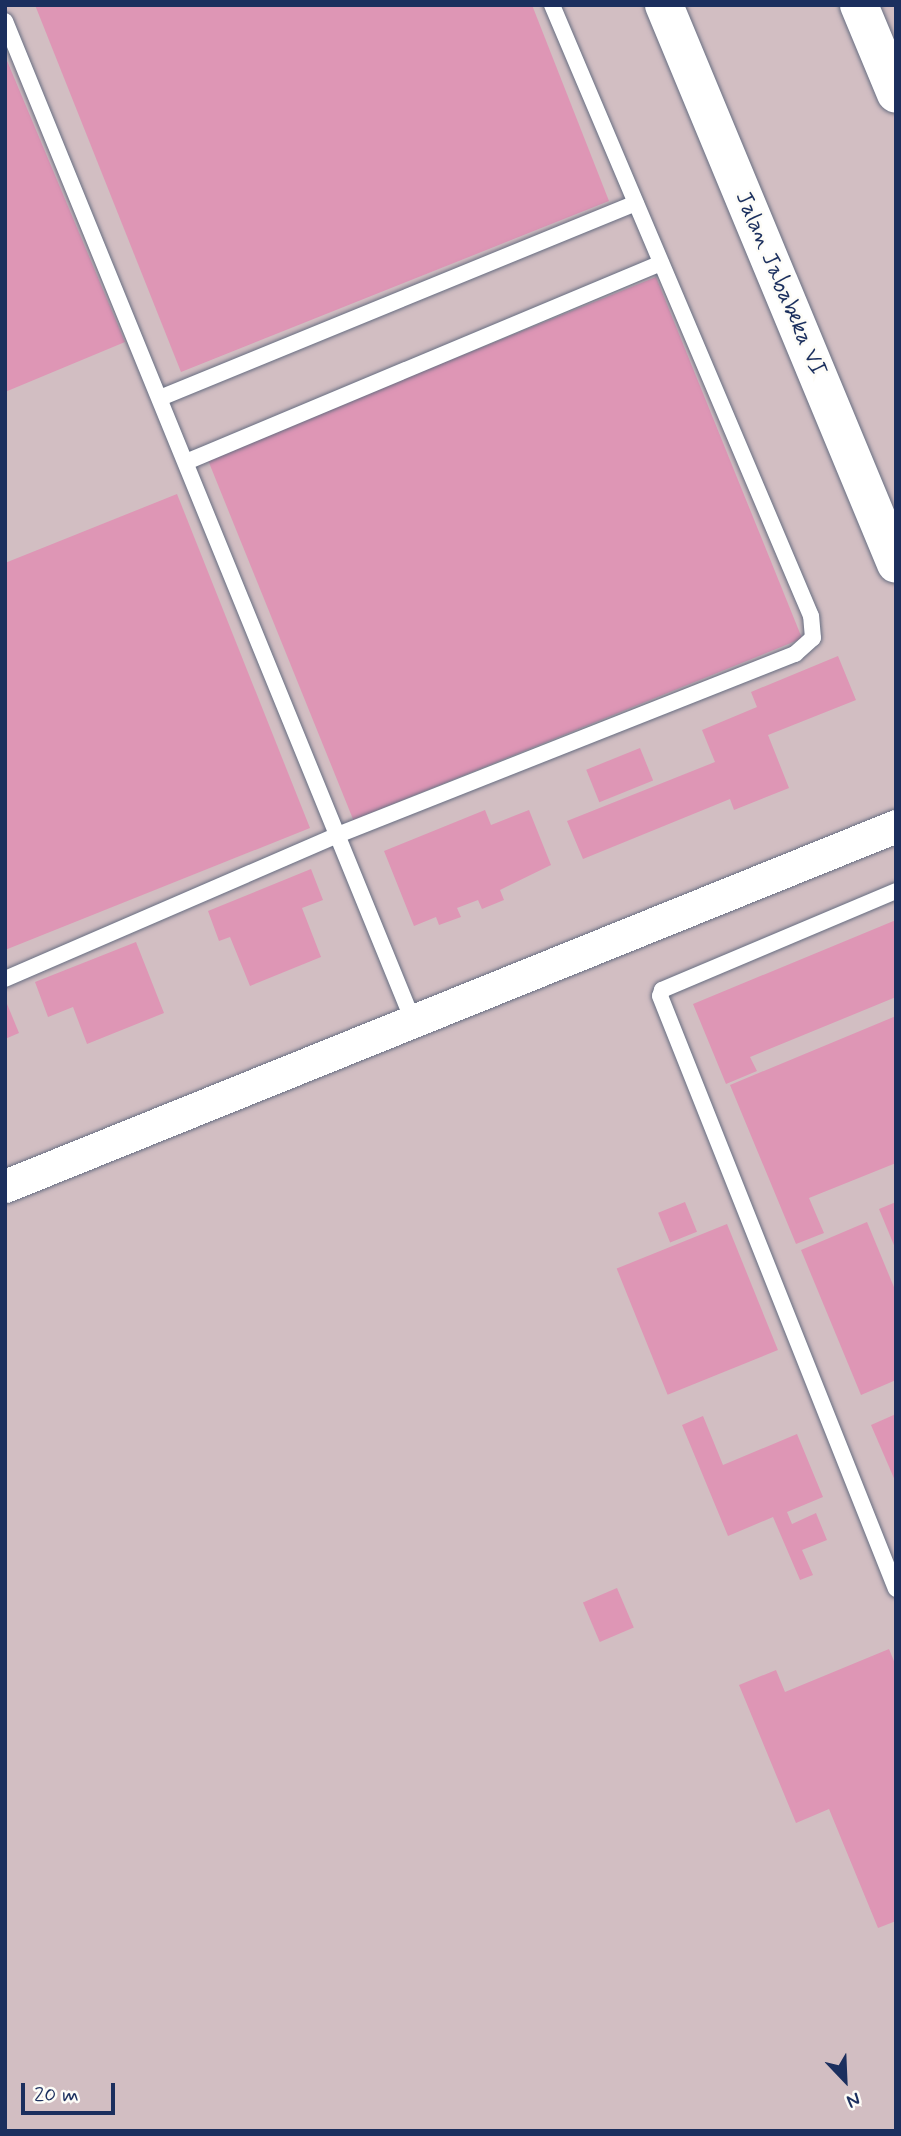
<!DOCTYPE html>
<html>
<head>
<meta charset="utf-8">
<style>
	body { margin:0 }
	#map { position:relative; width:901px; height:2136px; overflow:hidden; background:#f0e1c2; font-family:Mynerve,sans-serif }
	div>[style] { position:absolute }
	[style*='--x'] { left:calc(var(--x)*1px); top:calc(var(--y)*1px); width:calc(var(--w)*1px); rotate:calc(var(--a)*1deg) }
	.industrial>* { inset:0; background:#d2bec2; transform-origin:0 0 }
	.building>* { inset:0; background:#de96b5; transform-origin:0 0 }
	.roads { filter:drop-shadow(0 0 2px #666d81) drop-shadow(0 0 2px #666d81) }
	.lane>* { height:16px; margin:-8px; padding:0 8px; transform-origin:8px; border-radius:8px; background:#fff }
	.street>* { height:33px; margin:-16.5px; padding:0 16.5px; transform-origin:16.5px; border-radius:16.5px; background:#fff }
	.secondary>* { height:38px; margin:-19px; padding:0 19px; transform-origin:19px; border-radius:19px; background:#fff }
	span { translate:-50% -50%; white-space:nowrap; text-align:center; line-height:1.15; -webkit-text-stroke:5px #fdfcf7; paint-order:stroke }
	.street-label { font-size:23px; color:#1b2f5e }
	.frame { position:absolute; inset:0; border:7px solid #1b2f5e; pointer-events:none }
	.north { position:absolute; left:810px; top:2045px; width:70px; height:70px; -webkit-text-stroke:5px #fdfcf7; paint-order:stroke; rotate:157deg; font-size:19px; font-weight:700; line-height:28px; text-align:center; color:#1b2f5e }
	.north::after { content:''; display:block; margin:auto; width:24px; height:32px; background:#1b2f5e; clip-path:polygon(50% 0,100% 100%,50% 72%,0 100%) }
	.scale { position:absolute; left:21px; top:2083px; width:94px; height:32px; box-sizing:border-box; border:4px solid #1b2f5e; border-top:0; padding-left:9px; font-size:21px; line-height:24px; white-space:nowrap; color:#1b2f5e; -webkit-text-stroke:5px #fdfcf7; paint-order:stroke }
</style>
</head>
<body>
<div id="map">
	<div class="industrial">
		<div style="left:5px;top:5px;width:891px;height:2126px"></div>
	</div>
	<div class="building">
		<div style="clip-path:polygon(35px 5px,532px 5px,609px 201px,181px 372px)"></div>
		<div style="clip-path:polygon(5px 56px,125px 342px,5px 392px)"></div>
		<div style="left:656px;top:277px;width:390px;height:484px;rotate:68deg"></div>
		<div style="clip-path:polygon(177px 494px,310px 828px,5px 950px,5px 563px)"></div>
		<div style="clip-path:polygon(838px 656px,856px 700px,768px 735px,789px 788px,734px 810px,730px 799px,583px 859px,567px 821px,715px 762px,702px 730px,757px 707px,751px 692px)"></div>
		<div style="left:640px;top:748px;width:35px;height:58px;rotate:68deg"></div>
		<div style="clip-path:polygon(485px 810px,491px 825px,529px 810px,551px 865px,500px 890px,504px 900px,482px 909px,478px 900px,457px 908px,461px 917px,439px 925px,436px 917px,414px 926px,384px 851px)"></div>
		<div style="clip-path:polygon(311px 869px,323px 900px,302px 908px,321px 957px,250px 986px,230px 937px,219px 941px,208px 911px)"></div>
		<div style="clip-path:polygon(896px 920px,896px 997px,750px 1057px,757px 1071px,726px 1084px,693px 1004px)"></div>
		<div style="clip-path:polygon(136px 942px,164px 1013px,87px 1044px,73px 1007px,48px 1017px,35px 982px)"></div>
		<div style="clip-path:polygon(5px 999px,19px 1033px,5px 1039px)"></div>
		<div style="clip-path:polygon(896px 1016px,896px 1163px,809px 1198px,824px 1233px,796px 1244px,730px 1085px)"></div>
		<div style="left:685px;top:1202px;width:32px;height:29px;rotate:68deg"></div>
		<div style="clip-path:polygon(896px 1202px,896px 1250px,879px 1209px)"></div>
		<div style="clip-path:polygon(867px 1222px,896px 1292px,896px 1380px,861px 1395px,801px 1250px)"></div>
		<div style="left:727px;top:1224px;width:136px;height:119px;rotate:68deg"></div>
		<div style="clip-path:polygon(896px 1414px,896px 1483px,871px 1425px)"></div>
		<div style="clip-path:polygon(703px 1416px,723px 1465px,797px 1434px,823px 1497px,787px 1512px,792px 1524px,816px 1513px,827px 1540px,802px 1550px,813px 1575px,800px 1580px,773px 1517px,728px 1536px,682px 1425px)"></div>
		<div style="left:617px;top:1588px;width:43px;height:37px;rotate:67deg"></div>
		<div style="clip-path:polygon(889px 1649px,896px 1666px,896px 1921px,878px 1928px,829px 1809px,796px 1823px,739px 1685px,776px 1670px,785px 1692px)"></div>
	</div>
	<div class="roads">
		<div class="lane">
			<div style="--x:5;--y:21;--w:1080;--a:67.8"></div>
			<div style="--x:160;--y:398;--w:514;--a:-22.28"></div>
			<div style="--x:186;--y:462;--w:515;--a:-22.73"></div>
			<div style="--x:896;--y:891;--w:254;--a:157.1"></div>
			<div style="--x:662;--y:990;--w:6;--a:108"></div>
			<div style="--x:660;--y:996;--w:638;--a:68.3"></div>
			<div style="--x:5;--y:979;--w:360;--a:-23.4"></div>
			<div style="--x:335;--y:836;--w:495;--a:-21.6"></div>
			<div style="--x:795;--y:654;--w:24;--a:-42"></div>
			<div style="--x:813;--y:638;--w:22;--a:-95"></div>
			<div style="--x:811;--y:616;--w:664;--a:-112.97"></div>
		</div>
		<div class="street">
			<div style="--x:5;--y:1186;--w:961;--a:-22"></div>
		</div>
		<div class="secondary">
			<div style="--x:664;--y:5;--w:605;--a:67.46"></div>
			<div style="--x:859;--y:5;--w:96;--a:67.4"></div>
		</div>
	</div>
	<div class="street-label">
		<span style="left:780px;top:284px;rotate:67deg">Jalan Jababeka VI</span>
	</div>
	<div class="frame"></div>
	<div class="north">N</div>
	<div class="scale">20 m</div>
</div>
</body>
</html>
